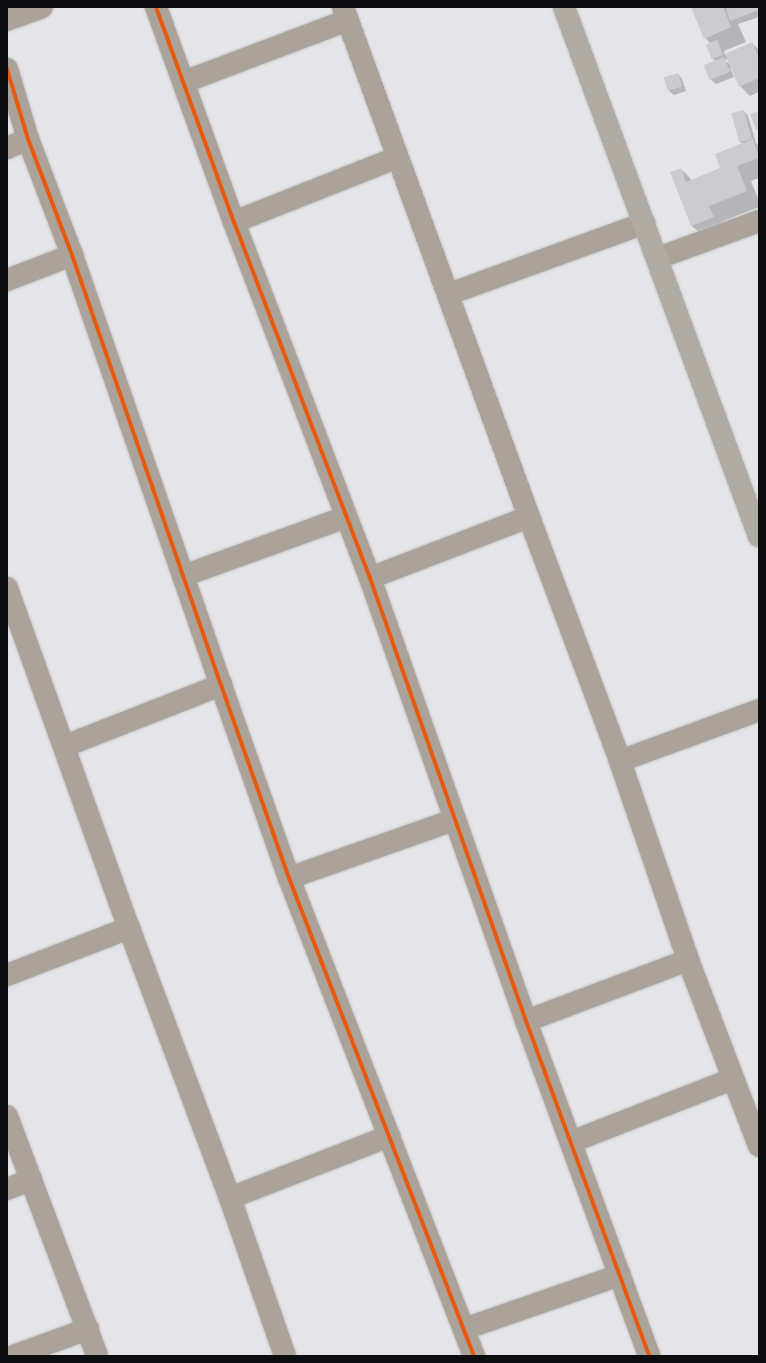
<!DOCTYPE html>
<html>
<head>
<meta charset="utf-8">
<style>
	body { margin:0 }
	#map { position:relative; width:766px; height:1363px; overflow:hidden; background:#e4e4e9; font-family:Inter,sans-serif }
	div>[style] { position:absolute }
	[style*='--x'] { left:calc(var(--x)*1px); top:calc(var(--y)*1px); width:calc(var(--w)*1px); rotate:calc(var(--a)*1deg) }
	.shadow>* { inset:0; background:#0003 }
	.building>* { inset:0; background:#ccccd0; transform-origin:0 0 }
	.roads { filter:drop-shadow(0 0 1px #c2c2c5) drop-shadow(0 0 1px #c2c2c5) }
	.street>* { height:22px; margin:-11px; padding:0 11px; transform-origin:11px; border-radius:11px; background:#aba39a }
	.secondary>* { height:22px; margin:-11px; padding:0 11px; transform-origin:11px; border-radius:11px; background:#b1aca3 }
	.cycleway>* { height:4px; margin:-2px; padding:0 2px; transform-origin:2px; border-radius:2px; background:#e8590c }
	span { translate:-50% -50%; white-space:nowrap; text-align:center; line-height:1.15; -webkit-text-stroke:3px #e3e3ea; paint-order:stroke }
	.frame { position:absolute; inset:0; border:8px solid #0d0d0f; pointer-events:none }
</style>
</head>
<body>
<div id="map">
	<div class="shadow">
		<div style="clip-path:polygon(evenodd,692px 7px,759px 7px,759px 17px,738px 24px,746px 42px,724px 51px,725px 55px,752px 43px,759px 50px,759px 92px,750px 96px,740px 86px,732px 68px,730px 68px,734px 77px,716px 84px,711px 80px,715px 61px,712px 58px,710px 43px,705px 38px,692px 7px,728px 59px,731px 66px,725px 60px,728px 59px)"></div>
		<div style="clip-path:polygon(678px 74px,682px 79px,686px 91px,674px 95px,669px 91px)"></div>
		<div style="clip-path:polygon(744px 111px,748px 116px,756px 143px,759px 146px,759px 178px,751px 181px,759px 201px,759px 207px,723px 221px,728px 232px,707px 240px,692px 226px,681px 169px,692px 180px,722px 169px,743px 144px,740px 142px,733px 115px)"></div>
	</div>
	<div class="building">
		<div style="clip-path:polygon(691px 7px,723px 7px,731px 27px,704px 39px)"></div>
		<div style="clip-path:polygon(726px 7px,759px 7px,759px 10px,730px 21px)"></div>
		<div style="left:717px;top:40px;width:16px;height:12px;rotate:68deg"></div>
		<div style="clip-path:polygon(752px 42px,759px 57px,759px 78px,739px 87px,725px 54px)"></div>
		<div style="left:724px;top:57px;width:16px;height:22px;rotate:68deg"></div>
		<div style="left:678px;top:73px;width:14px;height:15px;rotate:73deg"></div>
		<div style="left:744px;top:110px;width:30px;height:13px;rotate:75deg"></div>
		<div style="clip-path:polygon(759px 111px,759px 129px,756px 130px,750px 114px)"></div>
		<div style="clip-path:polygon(753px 139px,759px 158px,737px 166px,747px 191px,709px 206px,714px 217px,691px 226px,670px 172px,681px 168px,686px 182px,720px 168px,715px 154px)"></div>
	</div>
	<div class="roads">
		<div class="street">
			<div style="--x:156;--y:7;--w:229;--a:70.1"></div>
			<div style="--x:234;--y:222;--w:381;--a:69.1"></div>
			<div style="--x:370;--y:578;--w:470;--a:70.6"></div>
			<div style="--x:526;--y:1021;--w:357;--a:69.8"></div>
			<div style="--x:343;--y:7;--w:543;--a:69.96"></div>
			<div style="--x:529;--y:517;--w:260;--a:69.5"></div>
			<div style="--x:620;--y:761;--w:210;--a:71.1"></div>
			<div style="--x:688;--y:960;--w:199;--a:69.1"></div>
			<div style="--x:7;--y:20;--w:37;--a:-20"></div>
			<div style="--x:7;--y:69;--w:73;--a:73.3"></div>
			<div style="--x:28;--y:139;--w:124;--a:69.2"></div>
			<div style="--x:72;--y:255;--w:455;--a:70.9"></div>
			<div style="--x:221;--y:685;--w:205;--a:70.6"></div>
			<div style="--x:289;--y:878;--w:513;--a:68.84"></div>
			<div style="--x:184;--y:82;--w:175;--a:-20.7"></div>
			<div style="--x:7;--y:148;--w:23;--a:-23"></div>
			<div style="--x:234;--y:222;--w:176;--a:-21.6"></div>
			<div style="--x:658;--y:258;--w:108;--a:-20.1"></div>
			<div style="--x:7;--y:280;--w:70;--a:-21"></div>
			<div style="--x:449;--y:294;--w:208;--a:-19.9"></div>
			<div style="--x:183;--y:576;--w:173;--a:-19.9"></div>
			<div style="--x:370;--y:578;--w:170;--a:-21"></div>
			<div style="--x:7;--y:588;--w:361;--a:70.3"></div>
			<div style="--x:129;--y:928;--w:288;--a:69.5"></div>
			<div style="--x:230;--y:1198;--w:167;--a:70.8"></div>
			<div style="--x:65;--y:746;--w:168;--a:-21.4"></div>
			<div style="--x:620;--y:761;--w:148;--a:-20.1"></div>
			<div style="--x:289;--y:878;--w:175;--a:-19.4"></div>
			<div style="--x:7;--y:975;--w:131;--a:-21.1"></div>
			<div style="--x:526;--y:1021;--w:173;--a:-20.6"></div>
			<div style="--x:7;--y:1116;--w:256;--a:69.4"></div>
			<div style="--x:571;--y:1142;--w:174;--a:-21.3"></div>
			<div style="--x:7;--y:1189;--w:26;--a:-21"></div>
			<div style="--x:230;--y:1198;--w:171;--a:-21.3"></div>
			<div style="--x:464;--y:1329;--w:165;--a:-19.1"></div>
			<div style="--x:13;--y:1356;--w:80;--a:-19.8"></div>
		</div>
		<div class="secondary">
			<div style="--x:564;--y:7;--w:564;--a:69.77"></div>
		</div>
	</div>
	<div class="cycleway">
		<div style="--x:156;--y:7;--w:229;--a:70.1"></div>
		<div style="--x:234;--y:222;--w:381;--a:69.1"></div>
		<div style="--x:370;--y:578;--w:470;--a:70.6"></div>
		<div style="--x:526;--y:1021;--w:357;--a:69.8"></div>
		<div style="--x:7;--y:69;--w:73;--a:73.3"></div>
		<div style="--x:28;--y:139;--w:124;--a:69.2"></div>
		<div style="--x:72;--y:255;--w:455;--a:70.9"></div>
		<div style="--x:221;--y:685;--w:205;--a:70.6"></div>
		<div style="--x:289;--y:878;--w:513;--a:68.84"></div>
	</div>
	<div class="frame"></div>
</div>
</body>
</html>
